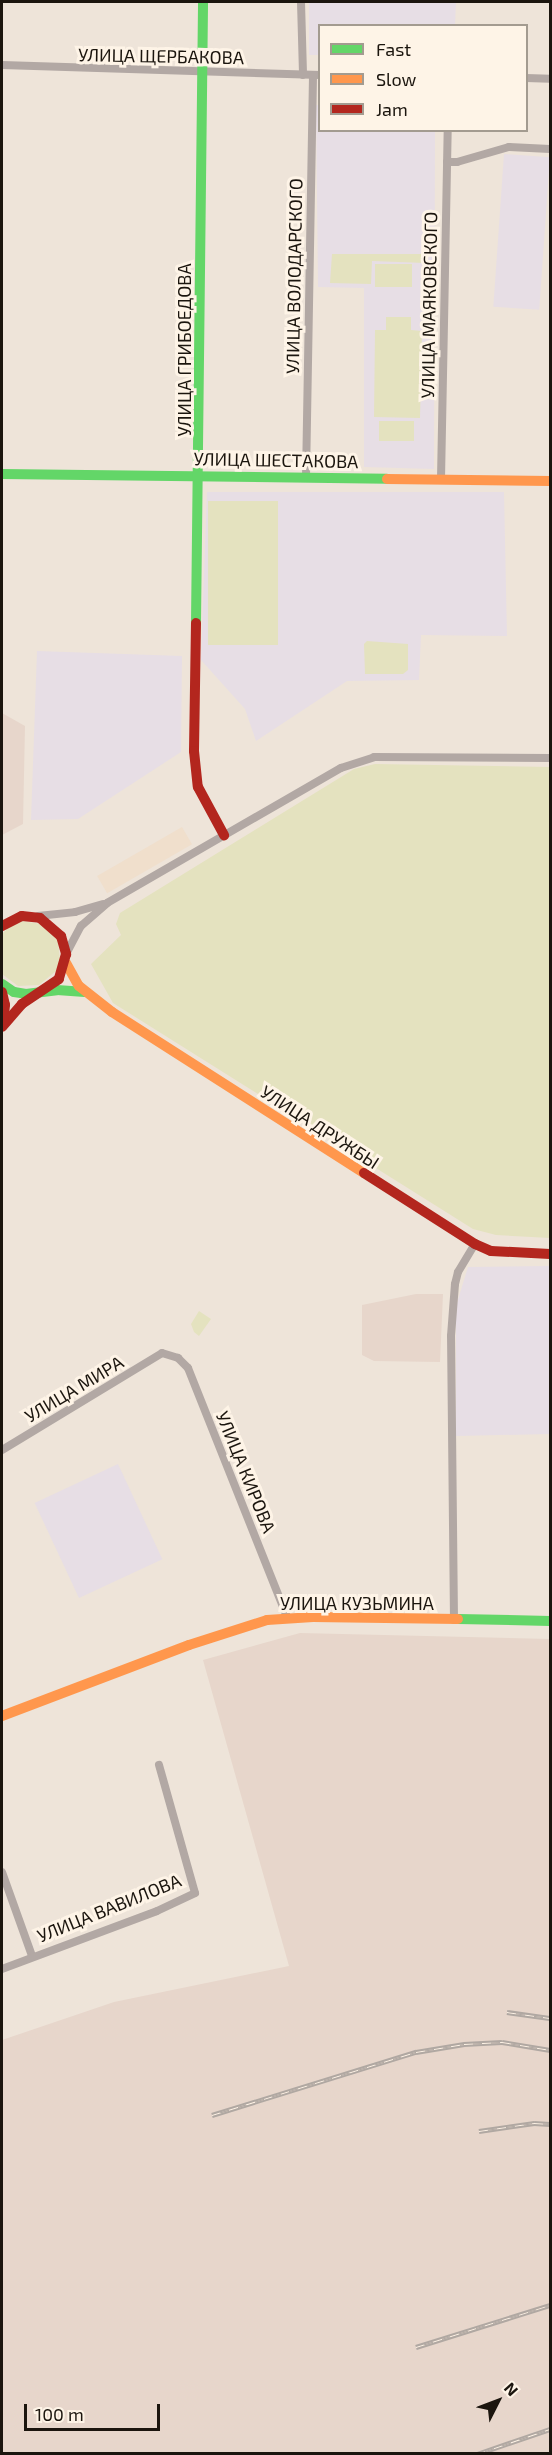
<!DOCTYPE html>
<html>
<head>
<meta charset="utf-8">
<style>
	body { margin:0 }
	#map { position:relative; width:552px; height:2455px; overflow:hidden; background:#eee4d9; font-family:"Exo 2",sans-serif }
	div>[style] { position:absolute }
	[style*='--x'] { left:calc(var(--x)*1px); top:calc(var(--y)*1px); width:calc(var(--w)*1px); rotate:calc(var(--a)*1deg) }
	.built>* { inset:0; background:#f0dfcc; transform-origin:0 0 }
	.industrial>* { inset:0; background:#e7d6cb }
	.education>* { inset:0; background:#e7dee5; transform-origin:0 0 }
	.green>* { inset:0; background:#e4e2bf; transform-origin:0 0 }
	.street>* { height:8px; margin:-4px; padding:0 4px; transform-origin:4px; border-radius:4px; background:#b2a8a4 }
	.fast>* { height:10px; margin:-5px; padding:0 5px; transform-origin:5px; border-radius:5px; background:#63d668 }
	.slow>* { height:10px; margin:-5px; padding:0 5px; transform-origin:5px; border-radius:5px; background:#ff974d }
	.jam>* { height:10px; margin:-5px; padding:0 5px; transform-origin:5px; border-radius:5px; background:#b3261e }
	.rail>* { height:5px; margin-top:-2.5px; transform-origin:0; background:repeating-linear-gradient(90deg,#fef4e7 0 9px,#b0a8a2 0 18px); box-sizing:border-box; border-block:2px solid #b0a8a2 }
	span { translate:-50% -50%; white-space:nowrap; text-align:center; line-height:1.15; -webkit-text-stroke:6px #fef4e7; paint-order:stroke }
	.street-label { font-size:18px; color:#1b150e }
	.frame { position:absolute; inset:0; border:3px solid #1b150e; pointer-events:none }
	.legend { position:absolute; left:318px; top:24px; width:210px; height:108px; box-sizing:border-box; background:#fef4e7; border:2px solid #a39b90; margin:0; padding:8px 10px; list-style:none; font-size:18px; color:#1b150e }
	.legend li { display:flex; align-items:center; gap:12px; height:30px }
	.legend b { width:30px; border:2px solid #a39b90 }
	.north { position:absolute; left:468px; top:2371px; width:60px; height:60px; -webkit-text-stroke:4px #fef4e7; paint-order:stroke; rotate:48deg; font-size:16px; font-weight:700; line-height:24px; text-align:center; color:#1b150e }
	.north::after { content:''; display:block; margin:auto; width:21px; height:27px; background:#1b150e; clip-path:polygon(50% 0,100% 100%,50% 72%,0 100%) }
	.scale { position:absolute; left:24px; top:2404px; width:136px; height:27px; box-sizing:border-box; border:3px solid #1b150e; border-top:0; padding-left:8px; font-size:18px; line-height:21px; white-space:nowrap; color:#1b150e; -webkit-text-stroke:4px #fef4e7; paint-order:stroke }
</style>
</head>
<body>
<div id="map">
	<div class="built">
		<div style="left:182px;top:827px;width:20px;height:98px;rotate:60deg"></div>
	</div>
	<div class="industrial">
		<div style="clip-path:polygon(2px 713px,25px 726px,23px 824px,2px 835px)"></div>
		<div style="clip-path:polygon(416px 1294px,443px 1294px,440px 1362px,374px 1361px,362px 1355px,362px 1305px)"></div>
		<div style="clip-path:polygon(300px 1633px,550px 1639px,550px 2453px,2px 2453px,2px 2040px,114px 2002px,289px 1966px,203px 1660px)"></div>
	</div>
	<div class="education">
		<div style="clip-path:polygon(309px 2px,456px 2px,455px 25px,320px 26px,319px 55px,309px 55px)"></div>
		<div style="clip-path:polygon(316px 105px,319px 105px,320px 130px,435px 131px,434px 469px,364px 467px,364px 288px,318px 287px)"></div>
		<div style="left:504px;top:154px;width:46px;height:153px;rotate:4deg"></div>
		<div style="clip-path:polygon(207px 492px,504px 492px,507px 636px,421px 635px,419px 680px,347px 681px,256px 741px,245px 709px,201px 660px)"></div>
		<div style="clip-path:polygon(37px 651px,182px 656px,181px 752px,78px 819px,31px 820px)"></div>
		<div style="clip-path:polygon(550px 1266px,550px 1434px,456px 1436px,456px 1306px,468px 1267px)"></div>
		<div style="left:118px;top:1464px;width:105px;height:92px;rotate:65deg"></div>
	</div>
	<div class="green">
		<div style="clip-path:polygon(332px 254px,426px 254px,425px 263px,372px 261px,371px 284px,330px 283px)"></div>
		<div style="left:375px;top:264px;width:37px;height:23px"></div>
		<div style="clip-path:polygon(386px 317px,411px 317px,411px 330px,422px 331px,420px 418px,374px 417px,375px 330px,386px 330px)"></div>
		<div style="left:379px;top:421px;width:35px;height:20px"></div>
		<div style="left:208px;top:501px;width:70px;height:144px"></div>
		<div style="clip-path:polygon(367px 641px,408px 644px,408px 670px,403px 674px,365px 674px,364px 644px)"></div>
		<div style="clip-path:polygon(375px 764px,550px 767px,550px 1238px,496px 1235px,473px 1229px,113px 1003px,91px 964px,121px 935px,116px 924px,120px 913px,354px 769px)"></div>
		<div style="clip-path:polygon(21px 921px,42px 924px,58px 940px,60px 961px,56px 971px,39px 985px,18px 986px,2px 974px,2px 934px,11px 925px)"></div>
		<div style="clip-path:polygon(199px 1311px,211px 1319px,199px 1336px,194px 1332px,191px 1324px)"></div>
	</div>
	<div class="street">
		<div style="--x:301;--y:2;--w:73;--a:88.4"></div>
		<div style="--x:2;--y:65;--w:318;--a:1.8"></div>
		<div style="--x:526;--y:78;--w:24;--a:2"></div>
		<div style="--x:447;--y:162;--w:10;--a:0"></div>
		<div style="--x:457;--y:162;--w:54;--a:-16.1"></div>
		<div style="--x:509;--y:147;--w:41;--a:2.8"></div>
		<div style="--x:306;--y:477;--w:402;--a:-89"></div>
		<div style="--x:441;--y:479;--w:349;--a:-88.9"></div>
		<div style="--x:38;--y:916;--w:37;--a:-6"></div>
		<div style="--x:75;--y:912;--w:29;--a:-16"></div>
		<div style="--x:66;--y:954;--w:32;--a:-62"></div>
		<div style="--x:81;--y:926;--w:35;--a:-41"></div>
		<div style="--x:107;--y:903;--w:270;--a:-30"></div>
		<div style="--x:341;--y:768;--w:35;--a:-18"></div>
		<div style="--x:374;--y:757;--w:176;--a:0.3"></div>
		<div style="--x:2;--y:1450;--w:187;--a:-31.2"></div>
		<div style="--x:162;--y:1353;--w:17;--a:17"></div>
		<div style="--x:178;--y:1358;--w:14;--a:45"></div>
		<div style="--x:188;--y:1368;--w:268;--a:68.3"></div>
		<div style="--x:454;--y:1620;--w:284;--a:-90.6"></div>
		<div style="--x:451;--y:1336;--w:52;--a:-85.6"></div>
		<div style="--x:455;--y:1284;--w:12;--a:-76"></div>
		<div style="--x:458;--y:1272;--w:33;--a:-59"></div>
		<div style="--x:2;--y:1872;--w:89;--a:70.3"></div>
		<div style="--x:2;--y:1969;--w:165;--a:-20.5"></div>
		<div style="--x:157;--y:1911;--w:42;--a:-25.3"></div>
		<div style="--x:195;--y:1893;--w:133;--a:-105.7"></div>
	</div>
	<div class="fast">
		<div style="--x:2;--y:474;--w:385;--a:0.7"></div>
		<div style="--x:196;--y:623;--w:621;--a:-89.35"></div>
		<div style="--x:2;--y:984;--w:14;--a:34"></div>
		<div style="--x:14;--y:992;--w:12;--a:9"></div>
		<div style="--x:26;--y:994;--w:31;--a:-7"></div>
		<div style="--x:57;--y:990;--w:28;--a:4"></div>
		<div style="--x:458;--y:1619;--w:92;--a:1.2"></div>
	</div>
	<div class="slow">
		<div style="--x:387;--y:479;--w:163;--a:0.7"></div>
		<div style="--x:66;--y:963;--w:26;--a:61"></div>
		<div style="--x:79;--y:986;--w:42;--a:38.2"></div>
		<div style="--x:112;--y:1012;--w:299;--a:32.6"></div>
		<div style="--x:2;--y:1716;--w:200;--a:-20.8"></div>
		<div style="--x:189;--y:1645;--w:82;--a:-17.8"></div>
		<div style="--x:267;--y:1620;--w:46;--a:-3.7"></div>
		<div style="--x:313;--y:1617;--w:145;--a:0.8"></div>
	</div>
	<div class="jam">
		<div style="--x:196;--y:623;--w:128;--a:90.9"></div>
		<div style="--x:194;--y:751;--w:36;--a:84"></div>
		<div style="--x:198;--y:787;--w:55;--a:61.6"></div>
		<div style="--x:2;--y:926;--w:22;--a:-27"></div>
		<div style="--x:22;--y:916;--w:18;--a:6"></div>
		<div style="--x:40;--y:918;--w:28;--a:41"></div>
		<div style="--x:61;--y:936;--w:19;--a:74"></div>
		<div style="--x:66;--y:954;--w:26;--a:106"></div>
		<div style="--x:59;--y:979;--w:45;--a:146"></div>
		<div style="--x:22;--y:1004;--w:30;--a:131"></div>
		<div style="--x:2;--y:992;--w:13;--a:77"></div>
		<div style="--x:5;--y:1005;--w:19;--a:96"></div>
		<div style="--x:364;--y:1173;--w:132;--a:32.6"></div>
		<div style="--x:475;--y:1244;--w:17;--a:24"></div>
		<div style="--x:491;--y:1251;--w:59;--a:2.9"></div>
	</div>
	<div class="rail">
		<div style="--x:507;--y:2012;--w:43;--a:7.9"></div>
		<div style="--x:212;--y:2115;--w:214;--a:-17.2"></div>
		<div style="--x:416;--y:2052;--w:49;--a:-9.5"></div>
		<div style="--x:464;--y:2044;--w:38;--a:-3"></div>
		<div style="--x:502;--y:2042;--w:49;--a:9.5"></div>
		<div style="--x:479;--y:2131;--w:56;--a:-8.3"></div>
		<div style="--x:534;--y:2123;--w:16;--a:4"></div>
		<div style="--x:416;--y:2347;--w:140;--a:-17.4"></div>
		<div style="--x:477;--y:2454;--w:77;--a:-18.9"></div>
	</div>
	<div class="street-label">
		<span style="left:161px;top:56px;rotate:1deg">УЛИЦА ЩЕРБАКОВА</span>
		<span style="left:294px;top:276px;rotate:-89deg">УЛИЦА ВОЛОДАРСКОГО</span>
		<span style="left:429px;top:305px;rotate:-89deg">УЛИЦА МАЯКОВСКОГО</span>
		<span style="left:184px;top:350px;rotate:-90deg">УЛИЦА ГРИБОЕДОВА</span>
		<span style="left:276px;top:460px;rotate:1deg">УЛИЦА ШЕСТАКОВА</span>
		<span style="left:320px;top:1127px;rotate:33deg">УЛИЦА ДРУЖБЫ</span>
		<span style="left:74px;top:1389px;rotate:-31deg">УЛИЦА МИРА</span>
		<span style="left:246px;top:1472px;rotate:68deg">УЛИЦА КИРОВА</span>
		<span style="left:357px;top:1603px">УЛИЦА КУЗЬМИНА</span>
		<span style="left:109px;top:1908px;rotate:-22deg">УЛИЦА ВАВИЛОВА</span>
	</div>
	<div class="frame"></div>
	<ul class="legend">
	<li><b style="height:8px;background:#63d668"></b>Fast</li>
	<li><b style="height:8px;background:#ff974d"></b>Slow</li>
	<li><b style="height:8px;background:#b3261e"></b>Jam</li>
	</ul>
	<div class="north">N</div>
	<div class="scale">100 m</div>
</div>
</body>
</html>
